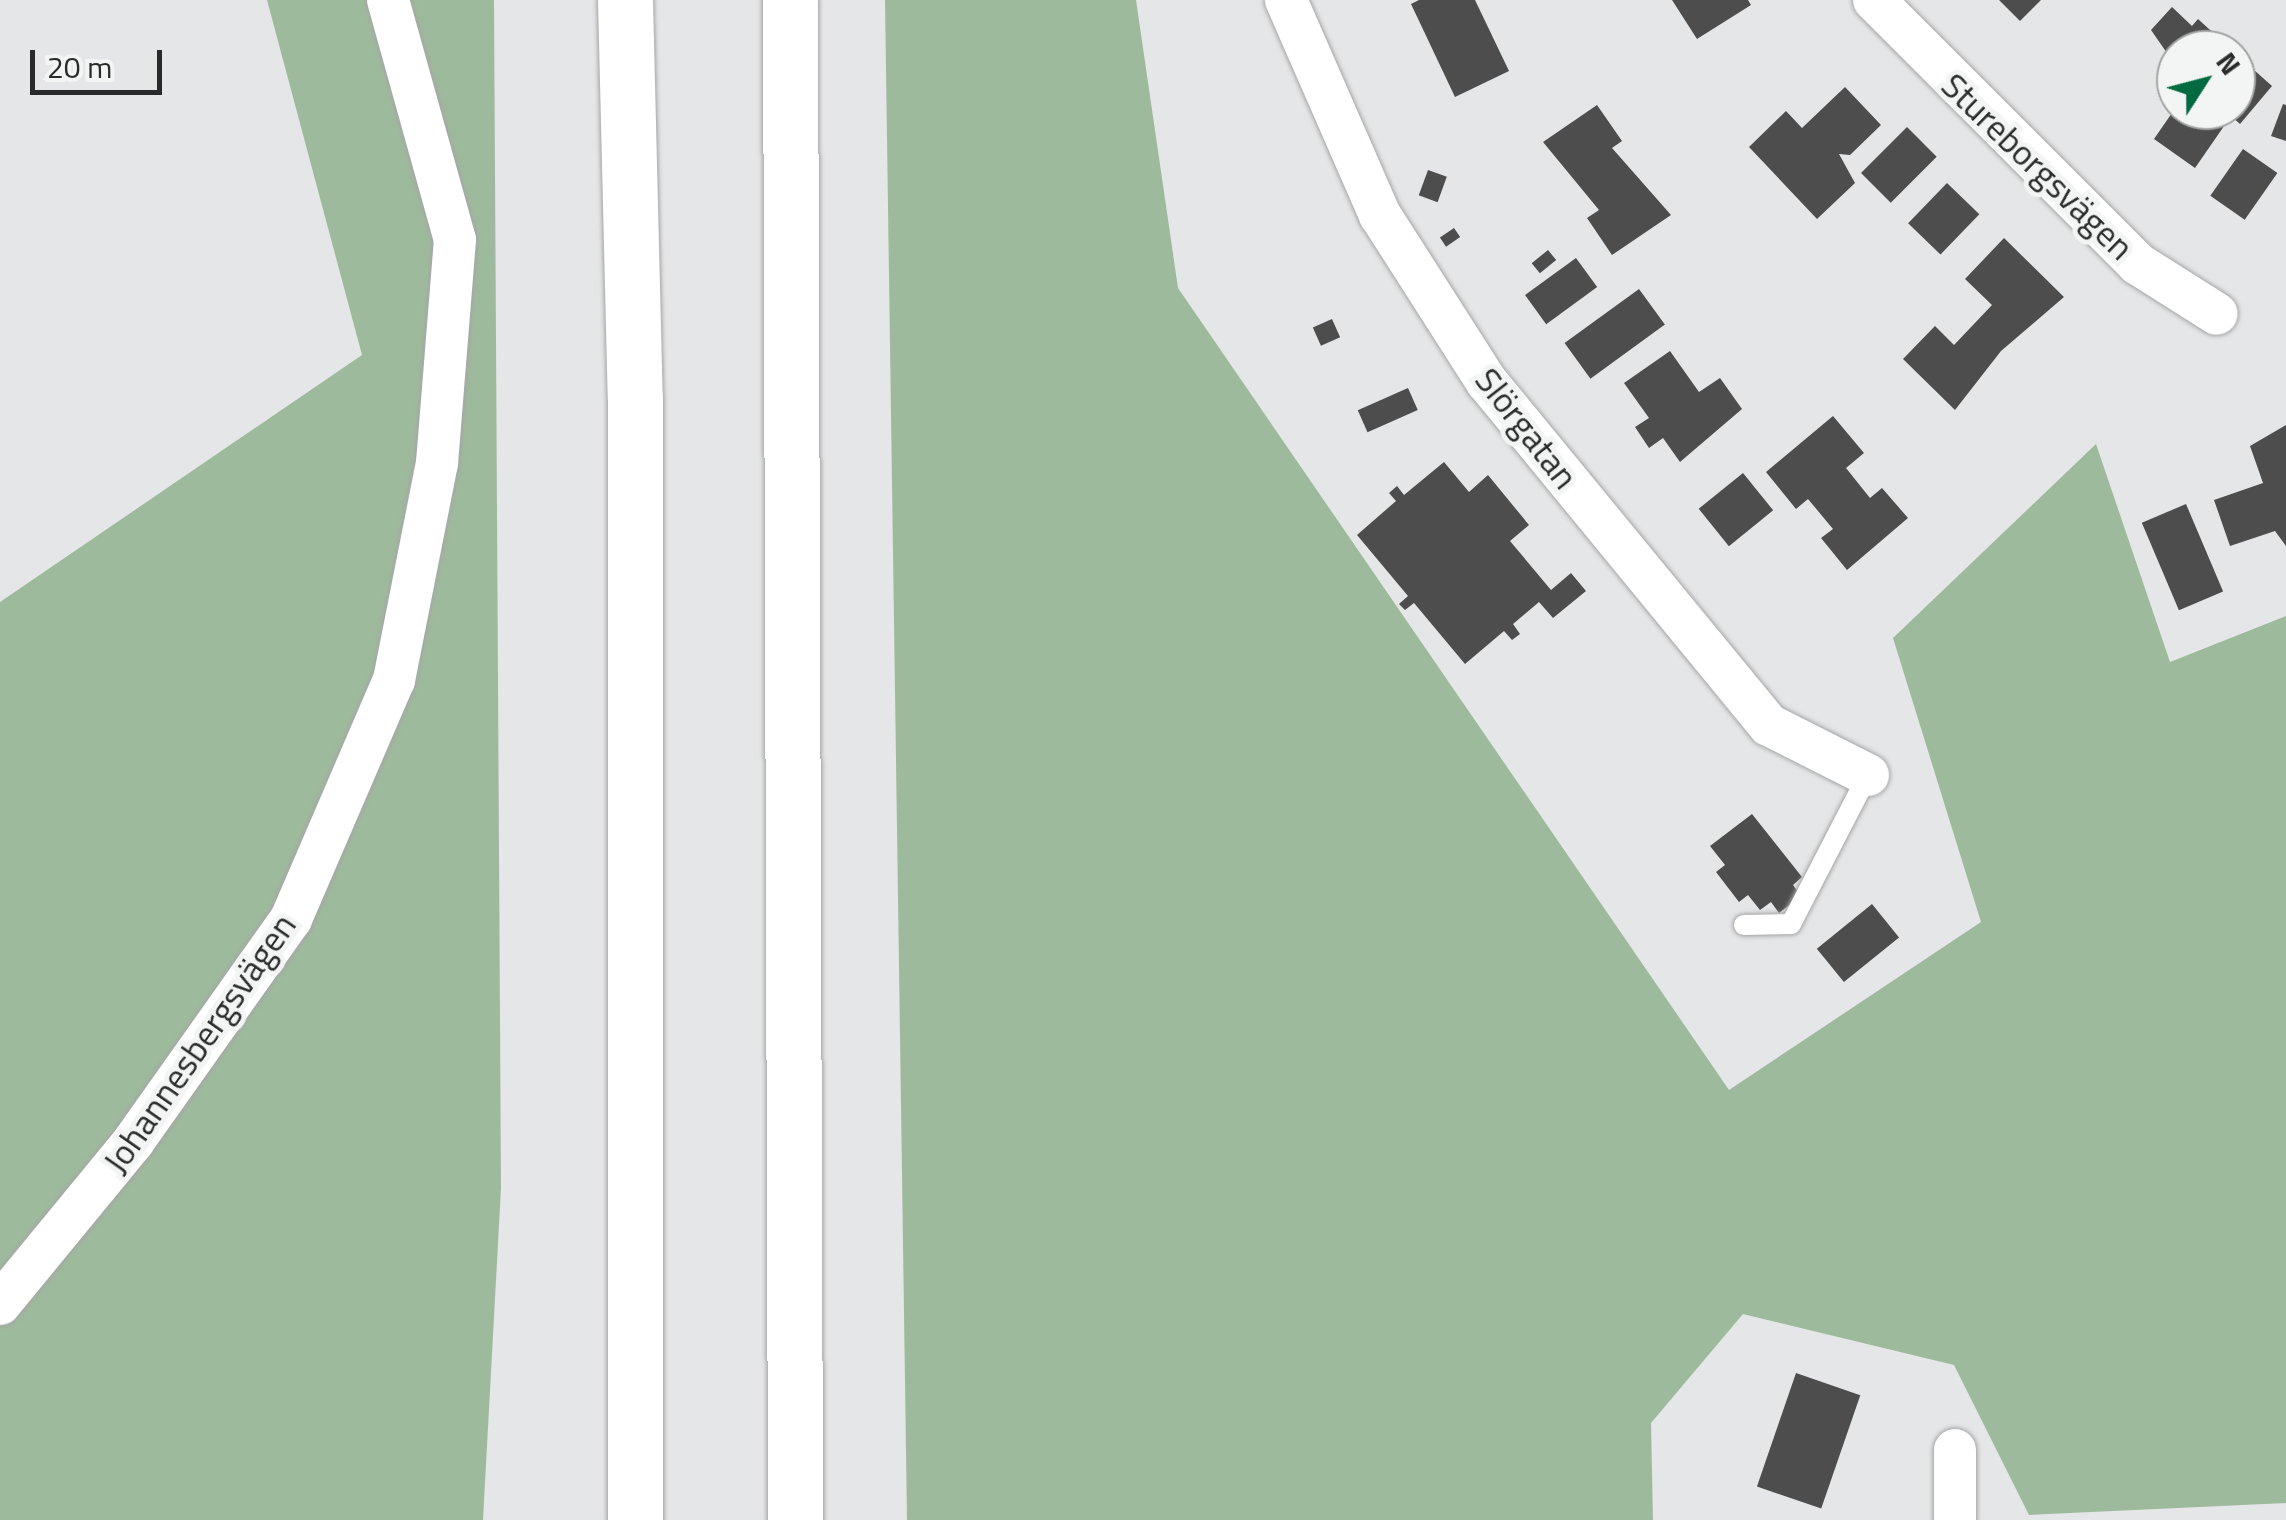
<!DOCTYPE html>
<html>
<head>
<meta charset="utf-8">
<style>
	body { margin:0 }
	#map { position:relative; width:2286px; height:1520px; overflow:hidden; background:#e5e6e7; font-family:"Titillium Web",sans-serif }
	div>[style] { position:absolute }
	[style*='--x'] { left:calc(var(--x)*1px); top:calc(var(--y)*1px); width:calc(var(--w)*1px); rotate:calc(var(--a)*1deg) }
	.forest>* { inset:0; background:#9eba9c }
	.building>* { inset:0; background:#4e4d4d; transform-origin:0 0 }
	.roads { filter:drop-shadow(0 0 2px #a5a6a7) drop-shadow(0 0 2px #a5a6a7) }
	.service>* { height:20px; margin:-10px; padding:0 10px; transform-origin:10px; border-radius:10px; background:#fff }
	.minor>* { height:42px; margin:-21px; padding:0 21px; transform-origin:21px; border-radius:21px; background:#fff }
	.motorway>* { height:55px; margin:-27.5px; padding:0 27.5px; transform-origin:27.5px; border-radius:27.5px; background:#fff }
	span { translate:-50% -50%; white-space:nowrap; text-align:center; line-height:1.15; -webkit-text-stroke:10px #f3f4f4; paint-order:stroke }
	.street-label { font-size:35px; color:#2a2a2a }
	.north { position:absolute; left:2156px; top:30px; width:100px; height:100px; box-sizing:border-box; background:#f3f4f4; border:2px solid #a3a3a3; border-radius:50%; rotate:54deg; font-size:28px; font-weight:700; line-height:40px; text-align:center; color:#2a2a2a }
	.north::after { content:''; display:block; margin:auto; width:35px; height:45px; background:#016a40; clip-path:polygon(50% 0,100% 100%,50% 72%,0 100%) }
	.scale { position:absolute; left:30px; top:50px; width:132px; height:45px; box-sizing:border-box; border:5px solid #2a2a2a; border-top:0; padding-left:12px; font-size:30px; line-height:35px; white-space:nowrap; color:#2a2a2a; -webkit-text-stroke:8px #f3f4f4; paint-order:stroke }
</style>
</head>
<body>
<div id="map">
	<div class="forest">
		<div style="clip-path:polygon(267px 0,494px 0,501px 1188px,483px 1520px,0 1520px,0 602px,362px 355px)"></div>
		<div style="clip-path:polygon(885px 0,1136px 0,1178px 288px,1729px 1090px,1981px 922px,1893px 638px,2096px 444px,2170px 662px,2286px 616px,2286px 1503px,2029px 1515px,1954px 1365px,1743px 1314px,1651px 1423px,1653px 1520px,907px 1520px)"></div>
	</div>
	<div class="building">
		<div style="clip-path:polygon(1419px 0,1475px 0,1509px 71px,1455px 97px,1411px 4px)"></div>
		<div style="clip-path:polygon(1672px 0,1748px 0,1751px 5px,1697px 39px)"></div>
		<div style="clip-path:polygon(1999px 0,2041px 0,2020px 21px)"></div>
		<div style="clip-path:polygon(2172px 7px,2192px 26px,2198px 19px,2232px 50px,2176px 50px,2176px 66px,2151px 30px)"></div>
		<div style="clip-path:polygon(2236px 54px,2272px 86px,2240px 124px,2231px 116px,2195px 168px,2154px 139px,2174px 110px,2236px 110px)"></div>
		<div style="clip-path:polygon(1845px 87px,1881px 125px,1850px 155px,1839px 154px,1855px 183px,1817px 219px,1749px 147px,1786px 111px,1802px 128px)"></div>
		<div style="clip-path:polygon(2283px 104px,2286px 105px,2286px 141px,2271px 136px)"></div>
		<div style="clip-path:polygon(1597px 105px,1622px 141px,1612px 148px,1671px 215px,1612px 255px,1587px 218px,1599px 210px,1543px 142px)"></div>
		<div style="left:1907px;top:127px;width:42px;height:65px;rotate:45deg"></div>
		<div style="left:2243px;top:149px;width:42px;height:57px;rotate:35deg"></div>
		<div style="left:1428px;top:170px;width:20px;height:27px;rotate:20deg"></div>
		<div style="left:1947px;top:183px;width:45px;height:56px;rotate:44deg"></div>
		<div style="left:1454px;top:228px;width:11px;height:17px;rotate:56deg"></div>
		<div style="clip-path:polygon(2004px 238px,2064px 297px,2001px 351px,1955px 410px,1903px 359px,1935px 326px,1954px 345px,1992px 305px,1965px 279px)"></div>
		<div style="left:1548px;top:250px;width:13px;height:21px;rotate:51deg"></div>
		<div style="left:1576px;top:258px;width:36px;height:63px;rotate:54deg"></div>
		<div style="left:1639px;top:289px;width:44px;height:92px;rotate:54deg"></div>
		<div style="left:1332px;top:319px;width:20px;height:21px;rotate:66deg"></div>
		<div style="clip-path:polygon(1670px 351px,1699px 392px,1720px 378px,1742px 409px,1680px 462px,1663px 438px,1649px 448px,1635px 427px,1649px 418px,1624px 383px)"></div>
		<div style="left:1408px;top:388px;width:24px;height:55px;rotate:66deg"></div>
		<div style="clip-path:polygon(1833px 416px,1864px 453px,1846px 468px,1870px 498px,1882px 488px,1908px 518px,1847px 570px,1821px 538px,1833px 529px,1808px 499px,1796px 509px,1766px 472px)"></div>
		<div style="clip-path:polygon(2286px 425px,2286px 546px,2275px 531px,2230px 546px,2214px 500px,2263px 483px,2250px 446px)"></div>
		<div style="clip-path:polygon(1444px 462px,1469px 492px,1488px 475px,1529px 525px,1510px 541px,1551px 590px,1571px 573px,1586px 591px,1553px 618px,1539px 602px,1513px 624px,1520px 634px,1512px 640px,1504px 631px,1465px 664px,1414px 603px,1405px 610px,1399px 604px,1408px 596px,1357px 535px,1396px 501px,1389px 493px,1397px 486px,1404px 495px)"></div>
		<div style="left:1743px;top:473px;width:48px;height:57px;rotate:51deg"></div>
		<div style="left:2186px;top:504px;width:95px;height:48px;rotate:67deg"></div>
		<div style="clip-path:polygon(1752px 814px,1802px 877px,1793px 885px,1801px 896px,1779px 913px,1771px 902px,1760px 910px,1748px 895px,1739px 902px,1716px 872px,1725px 865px,1710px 846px)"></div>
		<div style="left:1872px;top:904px;width:43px;height:71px;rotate:51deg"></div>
		<div style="left:1796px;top:1373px;width:68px;height:120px;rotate:19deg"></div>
	</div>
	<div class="roads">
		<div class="service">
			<div style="--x:1744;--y:925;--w:47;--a:-1.2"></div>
			<div style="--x:1791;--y:924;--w:168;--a:-62.7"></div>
		</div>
		<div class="minor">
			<div style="--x:1286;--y:0;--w:235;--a:66.4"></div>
			<div style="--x:1380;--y:215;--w:198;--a:57.4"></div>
			<div style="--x:1487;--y:382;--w:444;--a:50.6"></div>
			<div style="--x:1769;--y:725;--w:111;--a:26.8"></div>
			<div style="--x:1874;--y:0;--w:373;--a:45"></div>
			<div style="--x:2138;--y:264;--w:93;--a:32.3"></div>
			<div style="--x:0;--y:1304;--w:210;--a:-50.6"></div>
			<div style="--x:133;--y:1142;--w:273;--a:-54.7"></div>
			<div style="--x:291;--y:919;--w:260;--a:-66.7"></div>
			<div style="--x:394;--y:680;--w:221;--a:-78.8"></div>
			<div style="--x:437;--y:463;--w:224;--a:-85.4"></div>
			<div style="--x:455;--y:240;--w:249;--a:-105.6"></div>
			<div style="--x:1955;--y:1450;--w:70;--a:90"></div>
		</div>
		<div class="motorway">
			<div style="--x:625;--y:0;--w:398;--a:88.6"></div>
			<div style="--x:635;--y:398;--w:1122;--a:90"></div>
			<div style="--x:790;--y:0;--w:1520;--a:89.81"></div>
		</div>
	</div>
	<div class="street-label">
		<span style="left:2038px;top:166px;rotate:44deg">Stureborgsvägen</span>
		<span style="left:1527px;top:428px;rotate:52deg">Slörgatan</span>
		<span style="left:199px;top:1043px;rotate:-55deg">Johannesbergsvägen</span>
	</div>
	<div class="north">N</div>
	<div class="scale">20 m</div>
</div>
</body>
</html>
